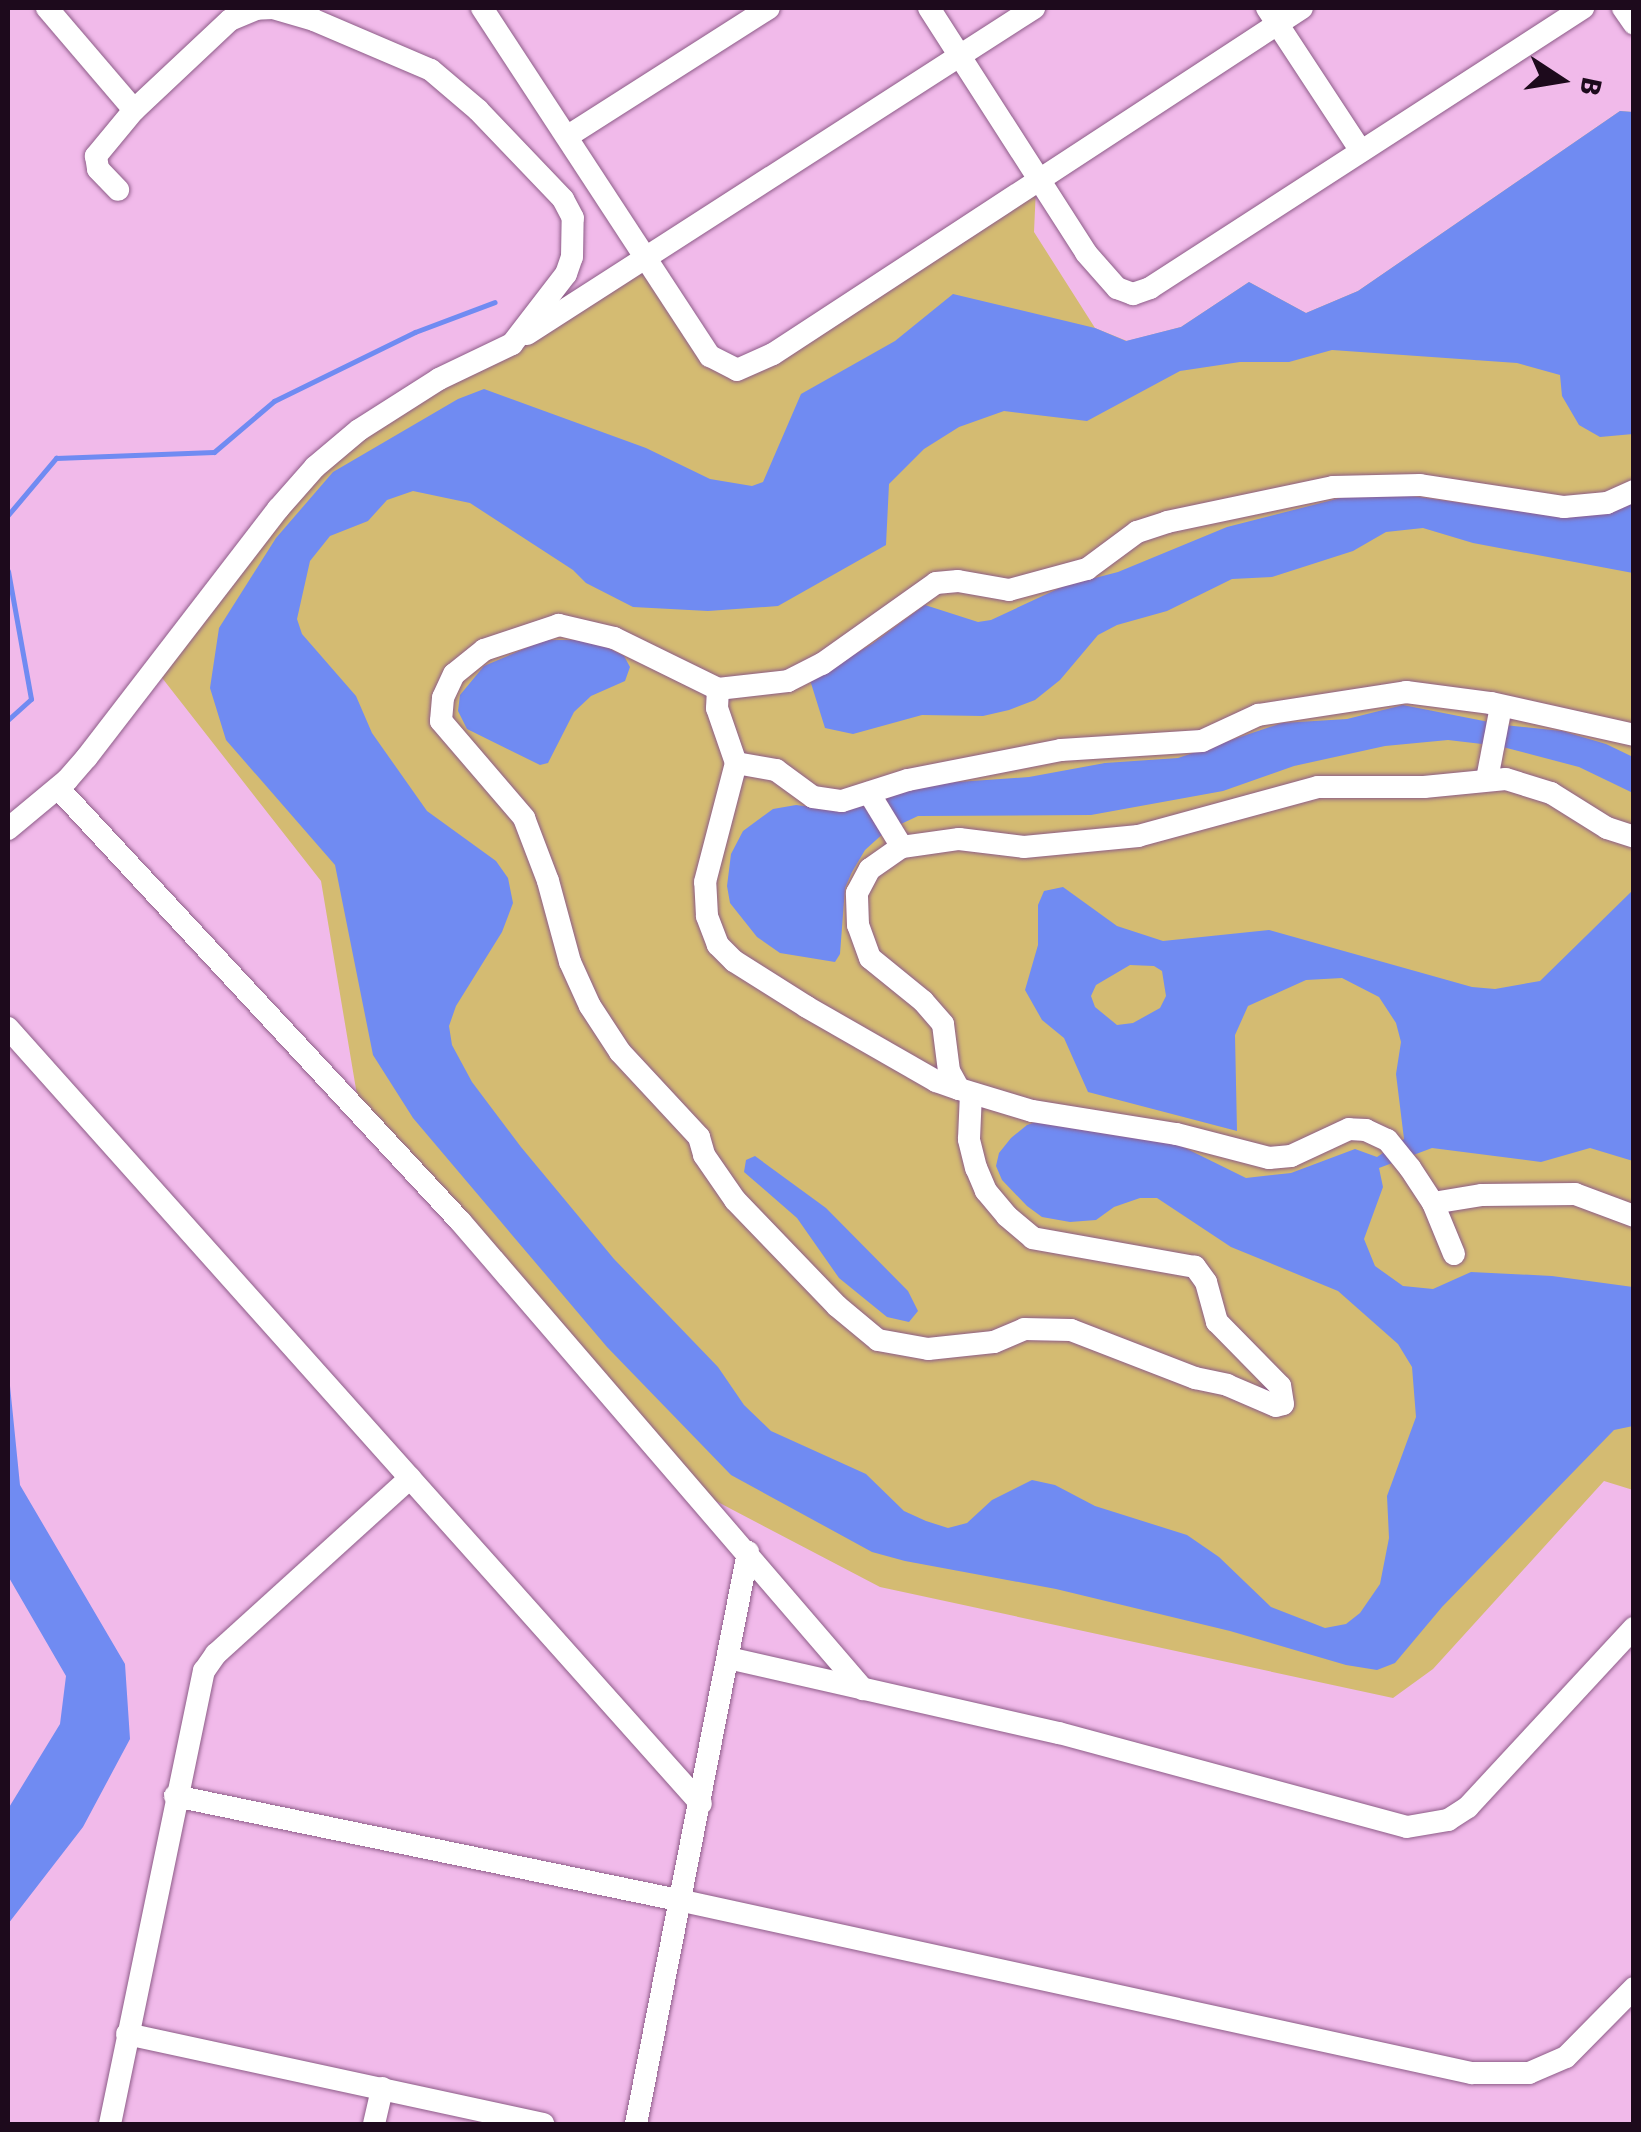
<!DOCTYPE html>
<html>
<head>
<meta charset="utf-8">
<style>
	body { margin:0 }
	#map { position:relative; width:1641px; height:2132px; overflow:hidden; background:#f1baea; font-family:"Fira Sans",sans-serif }
	div>[style] { position:absolute }
	[style*='--x'] { left:calc(var(--x)*1px); top:calc(var(--y)*1px); width:calc(var(--w)*1px); rotate:calc(var(--a)*1deg) }
	.green>* { inset:0; background:#d4bb72 }
	.water>* { inset:0; background:#708bf2 }
	.stream>* { height:5px; margin:-2.5px; padding:0 2.5px; transform-origin:2.5px; border-radius:2.5px; background:#708bf2 }
	.roads { filter:drop-shadow(0 0 2px #8d5c88) drop-shadow(0 0 2px #8d5c88) }
	.minor>* { height:22px; margin:-11px; padding:0 11px; transform-origin:11px; border-radius:11px; background:#fff }
	span { translate:-50% -50%; white-space:nowrap; text-align:center; line-height:1.15; -webkit-text-stroke:10px #f1baea; paint-order:stroke }
	.frame { position:absolute; inset:0; border:10px solid #1d0a1c; pointer-events:none }
	.north { position:absolute; left:1511px; top:30px; width:100px; height:100px; -webkit-text-stroke:8px #f1baea; paint-order:stroke; rotate:102deg; font-size:28px; font-weight:700; line-height:40px; text-align:center; color:#1d0a1c }
	.north::after { content:''; display:block; margin:auto; width:35px; height:45px; background:#1d0a1c; clip-path:polygon(50% 0,100% 100%,50% 72%,0 100%) }
</style>
</head>
<body>
<div id="map">
	<div class="green">
		<div style="clip-path:polygon(1620px 111px,1633px 112px,1633px 1490px,1604px 1481px,1433px 1669px,1393px 1698px,880px 1587px,712px 1499px,358px 1101px,321px 881px,159px 674px,281px 515px,362px 436px,644px 266px,729px 375px,1036px 188px,1034px 232px,1095px 328px,1127px 341px,1181px 327px,1249px 282px,1306px 313px,1358px 291px)"></div>
	</div>
	<div class="water">
		<div style="clip-path:polygon(evenodd,1620px 111px,1633px 112px,1633px 434px,1600px 437px,1579px 425px,1562px 396px,1560px 375px,1517px 363px,1332px 350px,1289px 362px,1240px 362px,1180px 371px,1087px 421px,1004px 411px,959px 427px,924px 449px,889px 484px,886px 545px,778px 606px,708px 611px,633px 607px,586px 583px,573px 570px,470px 503px,413px 491px,387px 500px,368px 521px,330px 536px,310px 561px,297px 619px,302px 634px,356px 696px,372px 733px,427px 811px,496px 861px,508px 878px,513px 903px,502px 932px,456px 1006px,449px 1026px,452px 1045px,472px 1082px,521px 1147px,614px 1259px,718px 1367px,744px 1405px,771px 1431px,866px 1474px,904px 1511px,926px 1521px,948px 1528px,967px 1523px,992px 1500px,1032px 1480px,1055px 1485px,1095px 1506px,1187px 1535px,1219px 1557px,1271px 1607px,1325px 1628px,1346px 1624px,1360px 1613px,1380px 1584px,1389px 1538px,1387px 1496px,1416px 1417px,1412px 1367px,1398px 1344px,1338px 1291px,1231px 1247px,1157px 1198px,1140px 1198px,1114px 1207px,1096px 1220px,1070px 1222px,1042px 1217px,1027px 1206px,1002px 1180px,996px 1166px,999px 1153px,1011px 1138px,1027px 1125px,1045px 1119px,1179px 1145px,1246px 1178px,1291px 1173px,1355px 1149px,1377px 1157px,1404px 1139px,1396px 1074px,1401px 1042px,1396px 1023px,1379px 997px,1342px 978px,1306px 980px,1248px 1006px,1235px 1035px,1237px 1131px,1088px 1092px,1064px 1038px,1042px 1020px,1025px 990px,1038px 945px,1038px 905px,1044px 891px,1063px 887px,1117px 926px,1163px 941px,1269px 930px,1472px 987px,1495px 989px,1540px 981px,1633px 890px,1633px 1161px,1590px 1148px,1541px 1162px,1432px 1148px,1379px 1168px,1383px 1187px,1364px 1239px,1375px 1266px,1403px 1286px,1433px 1289px,1471px 1272px,1552px 1276px,1633px 1287px,1633px 1426px,1614px 1430px,1442px 1607px,1395px 1663px,1377px 1670px,1346px 1665px,1230px 1631px,1056px 1589px,905px 1561px,872px 1552px,731px 1475px,607px 1347px,413px 1118px,373px 1055px,335px 865px,226px 740px,210px 688px,219px 628px,276px 538px,333px 472px,458px 399px,484px 389px,646px 448px,710px 479px,752px 486px,763px 482px,801px 394px,895px 341px,953px 294px,1095px 328px,1126px 341px,1181px 327px,1249px 282px,1306px 313px,1358px 291px,1620px 111px,1130px 965px,1154px 966px,1162px 971px,1166px 996px,1160px 1008px,1133px 1023px,1117px 1025px,1095px 1007px,1091px 996px,1096px 985px,1130px 965px)"></div>
		<div style="clip-path:polygon(1382px 492px,1548px 515px,1633px 503px,1633px 573px,1473px 543px,1423px 528px,1386px 532px,1353px 551px,1272px 577px,1232px 579px,1167px 611px,1117px 625px,1098px 635px,1060px 680px,1035px 700px,1009px 710px,983px 716px,922px 715px,853px 734px,825px 728px,810px 680px,872px 644px,925px 605px,978px 622px,991px 620px,1064px 586px,1118px 572px,1227px 527px,1356px 494px)"></div>
		<div style="clip-path:polygon(545px 640px,580px 640px,608px 648px,624px 656px,630px 667px,625px 681px,591px 696px,574px 712px,548px 763px,540px 765px,467px 729px,458px 711px,460px 695px,484px 666px)"></div>
		<div style="clip-path:polygon(1403px 705px,1504px 725px,1562px 731px,1606px 744px,1633px 757px,1633px 793px,1579px 767px,1499px 746px,1448px 740px,1385px 746px,1294px 766px,1223px 791px,1091px 815px,918px 816px,886px 831px,865px 850px,852px 872px,845px 888px,840px 954px,835px 962px,780px 953px,757px 937px,730px 903px,727px 886px,731px 854px,743px 831px,773px 809px,796px 805px,844px 811px,915px 785px,1029px 777px,1105px 763px,1178px 758px,1282px 723px,1347px 719px)"></div>
		<div style="clip-path:polygon(755px 1156px,826px 1208px,908px 1291px,918px 1311px,909px 1322px,887px 1317px,839px 1278px,797px 1218px,744px 1172px,746px 1160px)"></div>
		<div style="clip-path:polygon(8px 1366px,20px 1485px,125px 1664px,130px 1739px,83px 1827px,8px 1924px,8px 1809px,60px 1724px,66px 1676px,8px 1576px)"></div>
	</div>
	<div class="stream">
		<div style="--x:8;--y:515;--w:75;--a:-49.9"></div>
		<div style="--x:56;--y:458;--w:158;--a:-2.2"></div>
		<div style="--x:214;--y:452;--w:79;--a:-40.4"></div>
		<div style="--x:274;--y:401;--w:157;--a:-26.1"></div>
		<div style="--x:415;--y:332;--w:85;--a:-20.6"></div>
		<div style="--x:8;--y:571;--w:130;--a:79.8"></div>
		<div style="--x:31;--y:699;--w:31;--a:138"></div>
	</div>
	<div class="roads">
		<div class="minor">
			<div style="--x:47;--y:8;--w:134;--a:49.5"></div>
			<div style="--x:482;--y:8;--w:416;--a:56.8"></div>
			<div style="--x:710;--y:356;--w:30;--a:27"></div>
			<div style="--x:737;--y:370;--w:39;--a:-24"></div>
			<div style="--x:773;--y:354;--w:632;--a:-33.19"></div>
			<div style="--x:929;--y:8;--w:291;--a:57.3"></div>
			<div style="--x:1086;--y:253;--w:47;--a:48.5"></div>
			<div style="--x:1117;--y:288;--w:17;--a:21"></div>
			<div style="--x:1133;--y:294;--w:18;--a:-19"></div>
			<div style="--x:1150;--y:288;--w:516;--a:-32.89"></div>
			<div style="--x:1267;--y:8;--w:171;--a:56.7"></div>
			<div style="--x:1623;--y:8;--w:19;--a:55"></div>
			<div style="--x:568;--y:136;--w:238;--a:-32.5"></div>
			<div style="--x:527;--y:334;--w:603;--a:-32.74"></div>
			<div style="--x:718;--y:689;--w:116;--a:-153.9"></div>
			<div style="--x:614;--y:638;--w:57;--a:-166.7"></div>
			<div style="--x:559;--y:625;--w:79;--a:161.6"></div>
			<div style="--x:484;--y:650;--w:38;--a:141"></div>
			<div style="--x:454;--y:674;--w:26;--a:115"></div>
			<div style="--x:443;--y:698;--w:23;--a:95"></div>
			<div style="--x:441;--y:721;--w:128;--a:49.4"></div>
			<div style="--x:524;--y:818;--w:67;--a:69.1"></div>
			<div style="--x:548;--y:881;--w:84;--a:74.8"></div>
			<div style="--x:570;--y:962;--w:48;--a:65.6"></div>
			<div style="--x:590;--y:1006;--w:55;--a:56.9"></div>
			<div style="--x:620;--y:1052;--w:116;--a:47.1"></div>
			<div style="--x:699;--y:1137;--w:19;--a:74"></div>
			<div style="--x:704;--y:1155;--w:55;--a:55.4"></div>
			<div style="--x:735;--y:1200;--w:147;--a:46.1"></div>
			<div style="--x:837;--y:1306;--w:53;--a:39.7"></div>
			<div style="--x:878;--y:1340;--w:51;--a:10.2"></div>
			<div style="--x:928;--y:1349;--w:66;--a:-6.1"></div>
			<div style="--x:994;--y:1342;--w:33;--a:-23"></div>
			<div style="--x:1024;--y:1329;--w:47;--a:1.2"></div>
			<div style="--x:1071;--y:1330;--w:133;--a:21.2"></div>
			<div style="--x:1195;--y:1378;--w:33;--a:12"></div>
			<div style="--x:1227;--y:1385;--w:53;--a:23.2"></div>
			<div style="--x:1276;--y:1406;--w:7;--a:-16"></div>
			<div style="--x:1283;--y:1404;--w:18;--a:-99"></div>
			<div style="--x:1280;--y:1386;--w:90;--a:-134.5"></div>
			<div style="--x:1217;--y:1322;--w:41;--a:-105.4"></div>
			<div style="--x:1206;--y:1282;--w:19;--a:-126"></div>
			<div style="--x:1195;--y:1267;--w:165;--a:-169.9"></div>
			<div style="--x:1033;--y:1238;--w:34;--a:-140"></div>
			<div style="--x:1007;--y:1216;--w:33;--a:-130"></div>
			<div style="--x:986;--y:1191;--w:25;--a:-113"></div>
			<div style="--x:976;--y:1168;--w:30;--a:-104"></div>
			<div style="--x:969;--y:1139;--w:45;--a:-87.5"></div>
			<div style="--x:736;--y:763;--w:58;--a:-109.1"></div>
			<div style="--x:717;--y:708;--w:19;--a:-87"></div>
			<div style="--x:718;--y:689;--w:70;--a:-6.5"></div>
			<div style="--x:788;--y:681;--w:38;--a:-27"></div>
			<div style="--x:822;--y:664;--w:140;--a:-35.4"></div>
			<div style="--x:936;--y:583;--w:22;--a:-5"></div>
			<div style="--x:958;--y:581;--w:52;--a:10"></div>
			<div style="--x:1009;--y:590;--w:81;--a:-15.1"></div>
			<div style="--x:1087;--y:569;--w:62;--a:-36.5"></div>
			<div style="--x:1137;--y:532;--w:32;--a:-18"></div>
			<div style="--x:1167;--y:522;--w:170;--a:-11.9"></div>
			<div style="--x:1333;--y:487;--w:87;--a:-1.3"></div>
			<div style="--x:1420;--y:485;--w:146;--a:8.7"></div>
			<div style="--x:1564;--y:507;--w:43;--a:-5.3"></div>
			<div style="--x:1607;--y:503;--w:30;--a:-24"></div>
			<div style="--x:1487;--y:779;--w:74;--a:-79.1"></div>
			<div style="--x:58;--y:788;--w:591;--a:47.13"></div>
			<div style="--x:460;--y:1221;--w:618;--a:49.27"></div>
			<div style="--x:869;--y:793;--w:63;--a:58.6"></div>
			<div style="--x:8;--y:829;--w:77;--a:-39.7"></div>
			<div style="--x:67;--y:780;--w:30;--a:-49"></div>
			<div style="--x:87;--y:757;--w:313;--a:-52.4"></div>
			<div style="--x:278;--y:509;--w:56;--a:-48.6"></div>
			<div style="--x:315;--y:467;--w:57;--a:-40.1"></div>
			<div style="--x:359;--y:430;--w:95;--a:-32.5"></div>
			<div style="--x:439;--y:379;--w:81;--a:-25.6"></div>
			<div style="--x:512;--y:344;--w:88;--a:-52.4"></div>
			<div style="--x:566;--y:274;--w:18;--a:-71"></div>
			<div style="--x:572;--y:257;--w:39;--a:-89"></div>
			<div style="--x:573;--y:218;--w:21;--a:-118"></div>
			<div style="--x:563;--y:199;--w:123;--a:-133.7"></div>
			<div style="--x:478;--y:110;--w:62;--a:-139.6"></div>
			<div style="--x:431;--y:70;--w:127;--a:-156.9"></div>
			<div style="--x:314;--y:20;--w:43;--a:-163.7"></div>
			<div style="--x:273;--y:8;--w:17;--a:177"></div>
			<div style="--x:256;--y:9;--w:28;--a:157"></div>
			<div style="--x:230;--y:20;--w:132;--a:136.8"></div>
			<div style="--x:134;--y:110;--w:60;--a:129.6"></div>
			<div style="--x:96;--y:156;--w:13;--a:81"></div>
			<div style="--x:98;--y:169;--w:29;--a:46"></div>
			<div style="--x:8;--y:1028;--w:1040;--a:48.23"></div>
			<div style="--x:959;--y:1089;--w:24;--a:-161"></div>
			<div style="--x:936;--y:1081;--w:149;--a:-150.2"></div>
			<div style="--x:807;--y:1007;--w:86;--a:-147.8"></div>
			<div style="--x:734;--y:961;--w:23;--a:-135"></div>
			<div style="--x:718;--y:945;--w:31;--a:-111"></div>
			<div style="--x:707;--y:916;--w:34;--a:-93"></div>
			<div style="--x:705;--y:882;--w:123;--a:-75.4"></div>
			<div style="--x:736;--y:763;--w:41;--a:9.9"></div>
			<div style="--x:776;--y:770;--w:46;--a:36.1"></div>
			<div style="--x:813;--y:797;--w:29;--a:8"></div>
			<div style="--x:842;--y:801;--w:69;--a:-17.7"></div>
			<div style="--x:908;--y:780;--w:156;--a:-11.1"></div>
			<div style="--x:1061;--y:750;--w:141;--a:-3.7"></div>
			<div style="--x:1202;--y:741;--w:62;--a:-24.9"></div>
			<div style="--x:1258;--y:715;--w:150;--a:-8.8"></div>
			<div style="--x:1406;--y:692;--w:86;--a:7.4"></div>
			<div style="--x:1491;--y:703;--w:147;--a:12.6"></div>
			<div style="--x:1433;--y:1203;--w:50;--a:-9.3"></div>
			<div style="--x:1482;--y:1195;--w:93;--a:-0.6"></div>
			<div style="--x:1575;--y:1194;--w:63;--a:20.4"></div>
			<div style="--x:1454;--y:1254;--w:55;--a:-112.4"></div>
			<div style="--x:1433;--y:1203;--w:42;--a:-123.3"></div>
			<div style="--x:1410;--y:1168;--w:36;--a:-129"></div>
			<div style="--x:1387;--y:1140;--w:23;--a:-155"></div>
			<div style="--x:1366;--y:1130;--w:17;--a:-177"></div>
			<div style="--x:1349;--y:1129;--w:64;--a:155"></div>
			<div style="--x:1291;--y:1156;--w:22;--a:175"></div>
			<div style="--x:1269;--y:1158;--w:96;--a:-165.5"></div>
			<div style="--x:1176;--y:1134;--w:146;--a:-170.9"></div>
			<div style="--x:1032;--y:1111;--w:76;--a:-163.2"></div>
			<div style="--x:959;--y:1089;--w:21;--a:-119"></div>
			<div style="--x:949;--y:1071;--w:47;--a:-97.3"></div>
			<div style="--x:943;--y:1024;--w:30;--a:-131"></div>
			<div style="--x:923;--y:1001;--w:68;--a:-140.9"></div>
			<div style="--x:870;--y:958;--w:35;--a:-110"></div>
			<div style="--x:858;--y:925;--w:32;--a:-92"></div>
			<div style="--x:857;--y:893;--w:27;--a:-62"></div>
			<div style="--x:870;--y:869;--w:39;--a:-35"></div>
			<div style="--x:902;--y:847;--w:58;--a:-8"></div>
			<div style="--x:959;--y:839;--w:65;--a:7"></div>
			<div style="--x:1024;--y:847;--w:115;--a:-5.5"></div>
			<div style="--x:1138;--y:836;--w:187;--a:-15.2"></div>
			<div style="--x:1318;--y:787;--w:106;--a:0"></div>
			<div style="--x:1424;--y:787;--w:82;--a:-5.6"></div>
			<div style="--x:1506;--y:779;--w:47;--a:17.3"></div>
			<div style="--x:1551;--y:793;--w:66;--a:32"></div>
			<div style="--x:1607;--y:828;--w:28;--a:18"></div>
			<div style="--x:728;--y:1658;--w:339;--a:12.8"></div>
			<div style="--x:1059;--y:1733;--w:360;--a:15.1"></div>
			<div style="--x:1407;--y:1827;--w:42;--a:-9.7"></div>
			<div style="--x:1448;--y:1820;--w:24;--a:-33"></div>
			<div style="--x:1468;--y:1807;--w:244;--a:-47.2"></div>
			<div style="--x:175;--y:1796;--w:519;--a:11.68"></div>
			<div style="--x:683;--y:1901;--w:808;--a:12.3"></div>
			<div style="--x:1472;--y:2073;--w:57;--a:0"></div>
			<div style="--x:1529;--y:2073;--w:40;--a:-23.4"></div>
			<div style="--x:1566;--y:2057;--w:97;--a:-45.4"></div>
			<div style="--x:127;--y:2034;--w:426;--a:12.2"></div>
			<div style="--x:110;--y:2124;--w:463;--a:-78.3"></div>
			<div style="--x:204;--y:1671;--w:21;--a:-55"></div>
			<div style="--x:216;--y:1654;--w:262;--a:-42.2"></div>
			<div style="--x:374;--y:2124;--w:37;--a:-77"></div>
			<div style="--x:636;--y:2124;--w:583;--a:-78.92"></div>
		</div>
	</div>
	<div class="frame"></div>
	<div class="north">B</div>
</div>
</body>
</html>
